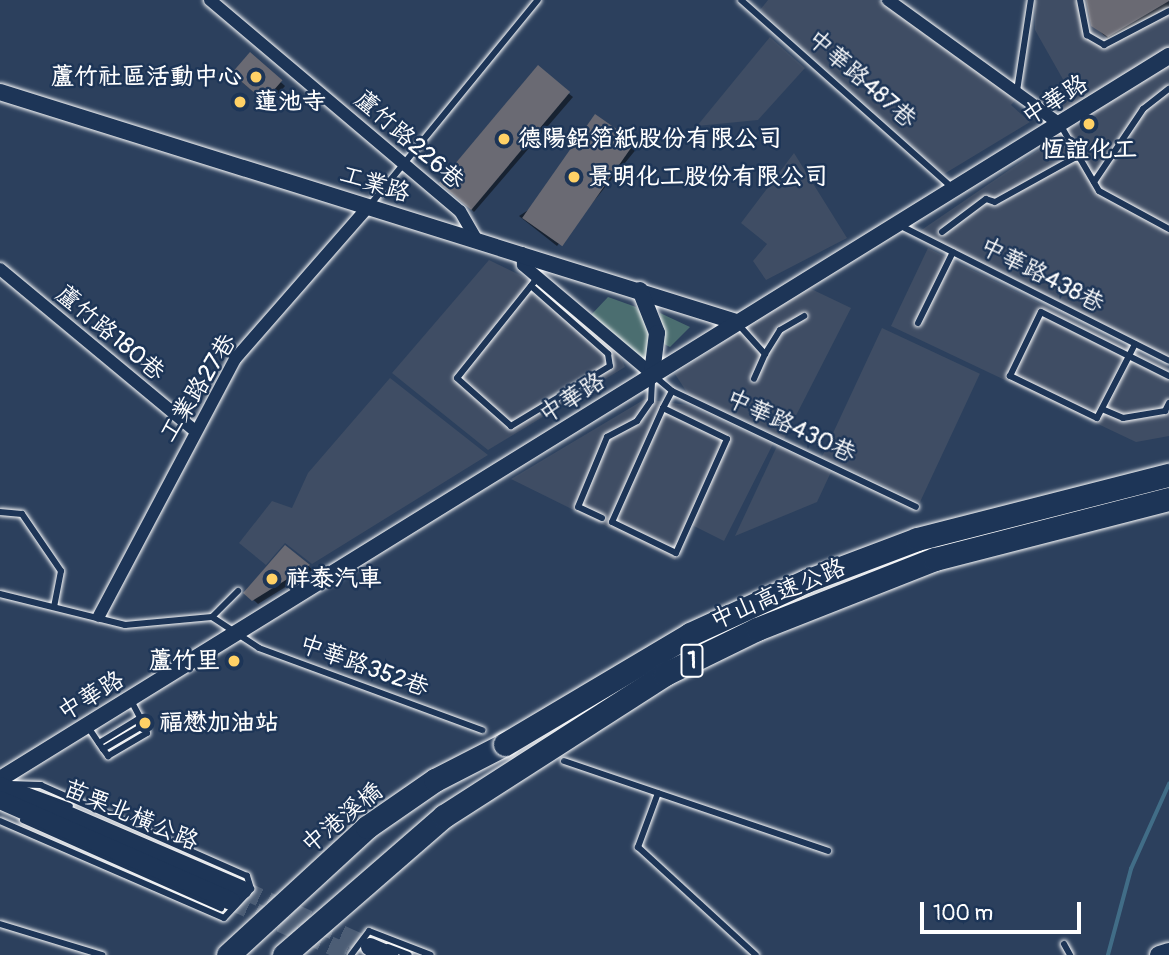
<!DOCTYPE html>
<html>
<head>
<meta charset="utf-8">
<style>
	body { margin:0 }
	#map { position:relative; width:1169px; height:955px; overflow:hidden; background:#2c405d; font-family:Pangolin,"LXGW WenKai TC",sans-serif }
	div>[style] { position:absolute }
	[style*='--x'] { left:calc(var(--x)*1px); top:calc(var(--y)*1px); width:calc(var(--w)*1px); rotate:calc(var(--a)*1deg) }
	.built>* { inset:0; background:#3f4d64; transform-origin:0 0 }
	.green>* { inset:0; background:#4b6e70 }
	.shadow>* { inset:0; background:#0007 }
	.stream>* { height:3.5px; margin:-1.75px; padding:0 1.75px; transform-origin:1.75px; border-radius:1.75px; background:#416d87 }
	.building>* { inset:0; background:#6a6a73; transform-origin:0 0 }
	.secondary-tunnel>* { height:18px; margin-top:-9px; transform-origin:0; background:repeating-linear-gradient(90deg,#4c5d75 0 18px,transparent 0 27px) }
	.roads { filter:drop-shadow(0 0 2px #fff) drop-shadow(0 0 2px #fff) }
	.service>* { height:6px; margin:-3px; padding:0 3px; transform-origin:3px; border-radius:3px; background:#1d3557 }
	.minor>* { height:12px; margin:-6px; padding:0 6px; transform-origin:6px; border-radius:6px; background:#1d3557 }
	.tertiary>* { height:16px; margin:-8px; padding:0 8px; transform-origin:8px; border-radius:8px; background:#1d3557 }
	.secondary>* { height:18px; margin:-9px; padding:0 9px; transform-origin:9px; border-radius:9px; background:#1d3557 }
	.motorway>* { height:23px; margin:-11.5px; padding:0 11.5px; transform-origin:11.5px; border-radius:11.5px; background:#1d3557 }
	.bridges { filter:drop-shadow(0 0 2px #fff) drop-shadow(0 0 2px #fff) }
	.motorway-bridge>* { height:23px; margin:-11.5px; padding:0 11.5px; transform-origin:11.5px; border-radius:11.5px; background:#1d3557 }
	.dots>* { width:19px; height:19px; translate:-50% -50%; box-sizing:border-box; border:4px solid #1d3557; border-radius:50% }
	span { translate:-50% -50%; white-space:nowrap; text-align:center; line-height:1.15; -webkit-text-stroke:5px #1d3557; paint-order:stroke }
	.shield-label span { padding:2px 5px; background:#1d3557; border:2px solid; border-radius:5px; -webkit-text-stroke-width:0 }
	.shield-label { font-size:23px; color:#fff; font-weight:700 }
	.poi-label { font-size:24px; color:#fff; font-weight:700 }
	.right { translate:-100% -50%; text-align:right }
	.left { translate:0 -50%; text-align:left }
	.street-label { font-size:24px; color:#fff }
	.scale { position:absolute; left:920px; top:902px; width:161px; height:32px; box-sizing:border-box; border:4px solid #fff; border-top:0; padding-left:9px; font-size:21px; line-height:24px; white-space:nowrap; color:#fff; -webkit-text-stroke:5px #1d3557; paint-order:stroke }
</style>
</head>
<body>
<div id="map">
	<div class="built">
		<div style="clip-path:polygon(768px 0,878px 0,1018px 97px,1011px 105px,1030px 122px,944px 174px,760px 10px)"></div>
		<div style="clip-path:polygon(1035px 0,1169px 0,1169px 357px,920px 231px,1046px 145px,1069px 90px,1035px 30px)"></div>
		<div style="clip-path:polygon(770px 37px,805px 68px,758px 120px,697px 126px)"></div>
		<div style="clip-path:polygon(794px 153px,847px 238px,766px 280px,753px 261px,767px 244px,741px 223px)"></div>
		<div style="clip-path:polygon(928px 248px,1169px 368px,1169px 436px,1136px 442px,891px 326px)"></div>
		<div style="clip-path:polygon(489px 260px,534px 282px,619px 353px,625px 367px,488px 450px,392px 373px)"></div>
		<div style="clip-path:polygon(807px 287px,851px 308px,784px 439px,688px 394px,675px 374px)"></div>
		<div style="left:882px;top:328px;width:108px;height:142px;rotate:25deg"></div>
		<div style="clip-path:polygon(390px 378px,488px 455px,312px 564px,285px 543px,266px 565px,239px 543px,272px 501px,292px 508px,308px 473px)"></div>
		<div style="clip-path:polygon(645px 399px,687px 405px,773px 444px,724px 541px,692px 525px,675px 560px,511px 479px)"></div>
		<div style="clip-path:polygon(777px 446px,831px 472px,817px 502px,735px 536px)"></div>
	</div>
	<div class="green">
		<div style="clip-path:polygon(608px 297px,636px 307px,650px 326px,647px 362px,591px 315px)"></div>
		<div style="clip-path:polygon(660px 313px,690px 327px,670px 347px,662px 343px)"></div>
	</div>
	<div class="shadow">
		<div style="clip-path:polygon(1088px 0,1169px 0,1169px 6px,1108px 39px,1093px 25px)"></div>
		<div style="clip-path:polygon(250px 54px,285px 86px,269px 105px,237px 78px)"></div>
		<div style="clip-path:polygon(568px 93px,573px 97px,474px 212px,444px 184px)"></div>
		<div style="clip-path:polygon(633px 143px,638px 147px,557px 246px,519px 216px)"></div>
		<div style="clip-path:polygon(286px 547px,313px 570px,258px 604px,246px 593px)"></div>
	</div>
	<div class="stream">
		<div style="--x:1108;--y:955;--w:89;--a:-75"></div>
		<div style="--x:1131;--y:869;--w:93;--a:-65.9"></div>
	</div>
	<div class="building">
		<div style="clip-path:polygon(1086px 0,1169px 0,1169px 1px,1108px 37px,1091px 26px)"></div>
		<div style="left:250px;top:52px;width:43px;height:28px;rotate:41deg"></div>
		<div style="left:538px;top:65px;width:42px;height:154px;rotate:40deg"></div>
		<div style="left:595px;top:114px;width:49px;height:127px;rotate:35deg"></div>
		<div style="clip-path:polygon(285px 545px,310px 565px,252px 601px,243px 593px)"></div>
	</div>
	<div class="secondary-tunnel">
		<div style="--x:243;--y:890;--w:139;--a:24.2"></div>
		<div style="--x:231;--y:901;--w:133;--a:24.1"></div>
	</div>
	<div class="roads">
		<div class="service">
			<div style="--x:741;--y:0;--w:283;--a:41.6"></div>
			<div style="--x:1080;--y:0;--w:36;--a:79"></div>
			<div style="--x:1087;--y:35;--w:20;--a:30"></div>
			<div style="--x:1104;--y:45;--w:73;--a:-27.6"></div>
			<div style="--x:1017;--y:91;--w:92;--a:-81.3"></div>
			<div style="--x:1061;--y:126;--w:75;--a:59.7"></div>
			<div style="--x:1099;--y:191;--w:80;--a:28.5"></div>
			<div style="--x:1094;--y:182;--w:88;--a:-56.1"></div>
			<div style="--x:1143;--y:109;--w:33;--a:-38"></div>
			<div style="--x:370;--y:205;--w:265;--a:-50.7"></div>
			<div style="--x:899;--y:225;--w:302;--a:26.7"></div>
			<div style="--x:942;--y:232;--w:55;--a:-36.9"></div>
			<div style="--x:986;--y:199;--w:9;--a:18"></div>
			<div style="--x:995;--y:202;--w:95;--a:-29"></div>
			<div style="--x:531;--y:286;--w:103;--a:41.4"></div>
			<div style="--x:608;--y:354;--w:12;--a:81"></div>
			<div style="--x:610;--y:366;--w:116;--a:148.8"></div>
			<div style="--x:511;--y:426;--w:72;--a:-138.4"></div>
			<div style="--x:457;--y:378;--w:123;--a:-51.3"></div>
			<div style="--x:534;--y:282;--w:6;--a:-45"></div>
			<div style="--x:737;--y:323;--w:42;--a:47.9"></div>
			<div style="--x:765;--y:354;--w:27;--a:114"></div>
			<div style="--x:918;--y:323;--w:79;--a:-63.8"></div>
			<div style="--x:1135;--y:344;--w:13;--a:117"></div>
			<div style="--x:1129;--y:356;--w:70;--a:117.3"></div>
			<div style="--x:1097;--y:418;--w:97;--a:-154.2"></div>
			<div style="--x:1010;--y:376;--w:71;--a:-64.2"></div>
			<div style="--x:1041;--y:312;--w:143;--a:26.6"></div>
			<div style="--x:765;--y:354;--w:28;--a:-58"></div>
			<div style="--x:780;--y:330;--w:28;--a:-30"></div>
			<div style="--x:653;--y:375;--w:25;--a:40"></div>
			<div style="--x:672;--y:391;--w:270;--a:25.4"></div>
			<div style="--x:663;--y:408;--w:71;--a:25.8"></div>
			<div style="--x:727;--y:439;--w:125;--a:114.1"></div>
			<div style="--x:676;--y:553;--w:71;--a:-154.2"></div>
			<div style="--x:612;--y:522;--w:125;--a:-65.9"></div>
			<div style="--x:663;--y:408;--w:19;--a:-62"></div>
			<div style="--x:1102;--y:409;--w:23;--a:23"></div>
			<div style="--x:1123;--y:418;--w:43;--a:-9.5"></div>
			<div style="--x:1165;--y:411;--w:9;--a:-63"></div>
			<div style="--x:0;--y:512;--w:22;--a:5"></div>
			<div style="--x:22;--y:514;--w:69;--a:55.6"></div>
			<div style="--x:61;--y:571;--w:36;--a:101"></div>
			<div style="--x:602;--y:518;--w:26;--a:-155"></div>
			<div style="--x:578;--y:507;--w:76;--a:-67.5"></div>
			<div style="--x:607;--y:437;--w:34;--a:-28"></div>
			<div style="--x:637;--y:421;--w:24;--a:-55"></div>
			<div style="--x:651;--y:401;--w:22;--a:-87"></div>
			<div style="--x:0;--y:594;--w:129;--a:13.9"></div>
			<div style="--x:125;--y:625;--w:87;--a:-5.3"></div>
			<div style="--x:212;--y:617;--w:56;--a:33.4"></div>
			<div style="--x:259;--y:648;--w:238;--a:20.2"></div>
			<div style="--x:212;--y:617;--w:37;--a:-45"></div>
			<div style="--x:88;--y:727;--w:27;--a:56"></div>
			<div style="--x:103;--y:749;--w:48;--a:-30.3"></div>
			<div style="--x:144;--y:725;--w:27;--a:-118"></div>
			<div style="--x:99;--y:743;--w:48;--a:-31.4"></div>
			<div style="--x:103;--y:749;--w:9;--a:54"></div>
			<div style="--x:108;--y:756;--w:45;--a:-30.5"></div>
			<div style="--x:147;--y:733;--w:9;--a:-111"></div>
			<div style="--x:564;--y:761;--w:279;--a:18.8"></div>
			<div style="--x:21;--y:788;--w:52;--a:20.2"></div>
			<div style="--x:658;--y:793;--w:58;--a:110.3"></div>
			<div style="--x:638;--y:847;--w:160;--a:42.5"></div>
			<div style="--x:23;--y:820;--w:217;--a:24"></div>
			<div style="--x:0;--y:821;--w:244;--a:23.4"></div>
			<div style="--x:224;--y:918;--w:40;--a:-47"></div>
			<div style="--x:251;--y:889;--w:14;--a:-107"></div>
			<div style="--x:247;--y:876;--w:225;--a:-156.2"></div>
			<div style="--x:41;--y:785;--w:32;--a:-178"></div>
			<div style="--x:0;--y:924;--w:107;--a:16.9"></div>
			<div style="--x:1064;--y:944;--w:13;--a:61"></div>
			<div style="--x:388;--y:947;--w:22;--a:21"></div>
			<div style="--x:351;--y:955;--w:30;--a:-53"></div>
			<div style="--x:369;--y:931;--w:66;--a:21.2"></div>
		</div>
		<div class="minor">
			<div style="--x:210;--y:0;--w:327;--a:40.2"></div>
			<div style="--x:460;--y:211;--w:32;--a:60"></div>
			<div style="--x:888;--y:0;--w:212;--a:35.8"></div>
			<div style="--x:522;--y:253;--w:12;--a:85"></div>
			<div style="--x:523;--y:265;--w:169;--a:40.2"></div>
			<div style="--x:0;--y:269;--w:251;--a:39.7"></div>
			<div style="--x:99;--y:616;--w:291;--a:-62.1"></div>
			<div style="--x:235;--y:359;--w:203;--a:-48.8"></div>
		</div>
		<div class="tertiary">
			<div style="--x:0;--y:92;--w:771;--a:17.35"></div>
			<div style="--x:640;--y:290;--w:46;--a:68.4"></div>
			<div style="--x:657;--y:333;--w:41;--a:97"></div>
			<div style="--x:0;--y:779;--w:1375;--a:-31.74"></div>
		</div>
		<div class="secondary">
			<div style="--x:0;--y:786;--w:264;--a:23.2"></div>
			<div style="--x:0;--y:800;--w:252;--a:23.6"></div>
			<div style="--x:370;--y:947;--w:21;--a:23"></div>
			<div style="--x:1159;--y:955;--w:10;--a:-17"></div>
		</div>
		<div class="motorway">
			<div style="--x:228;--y:955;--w:189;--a:-42.6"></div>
			<div style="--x:367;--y:827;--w:83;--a:-34.7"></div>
			<div style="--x:435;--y:780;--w:79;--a:-27.2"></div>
		</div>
	</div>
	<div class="bridges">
		<div class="motorway-bridge">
			<div style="--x:505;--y:744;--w:215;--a:-30.7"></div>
			<div style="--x:690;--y:634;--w:128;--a:-24.6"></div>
			<div style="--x:806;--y:581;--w:119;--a:-20.7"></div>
			<div style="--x:917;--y:539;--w:260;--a:-14.3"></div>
			<div style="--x:284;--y:955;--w:212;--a:-41"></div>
			<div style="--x:444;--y:816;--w:263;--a:-32.7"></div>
			<div style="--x:665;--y:674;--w:102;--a:-26.1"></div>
			<div style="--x:757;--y:629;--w:191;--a:-21.5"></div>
			<div style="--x:935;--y:559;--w:242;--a:-14.4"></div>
		</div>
	</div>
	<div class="dots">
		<div style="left:256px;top:77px;background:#ffd166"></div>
		<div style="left:240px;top:102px;background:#ffd166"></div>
		<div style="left:1089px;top:124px;background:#ffd166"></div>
		<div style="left:504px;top:139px;background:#ffd166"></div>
		<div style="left:574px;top:177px;background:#ffd166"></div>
		<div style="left:272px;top:579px;background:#ffd166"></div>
		<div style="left:234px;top:661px;background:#ffd166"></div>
		<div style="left:145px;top:723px;background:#ffd166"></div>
	</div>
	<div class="shield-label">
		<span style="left:692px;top:661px">1</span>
	</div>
	<div class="poi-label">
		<span class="right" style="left:242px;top:77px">蘆竹社區活動中心</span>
		<span class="left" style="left:254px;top:102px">蓮池寺</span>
		<span class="left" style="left:518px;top:139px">德陽鋁箔紙股份有限公司</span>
		<span style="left:1089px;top:150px">恆誼化工</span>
		<span class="left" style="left:588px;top:177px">景明化工股份有限公司</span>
		<span class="left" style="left:286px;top:579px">祥泰汽車</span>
		<span class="right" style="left:220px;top:661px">蘆竹里</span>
		<span class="left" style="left:159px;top:723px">福懋加油站</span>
	</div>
	<div class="street-label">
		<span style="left:862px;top:79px;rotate:41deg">中華路487巷</span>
		<span style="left:1055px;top:100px;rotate:-32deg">中華路</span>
		<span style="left:409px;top:140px;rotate:41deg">蘆竹路226巷</span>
		<span style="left:375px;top:184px;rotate:17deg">工業路</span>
		<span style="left:1042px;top:275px;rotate:27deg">中華路438巷</span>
		<span style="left:110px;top:333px;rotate:40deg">蘆竹路180巷</span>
		<span style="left:198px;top:388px;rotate:-58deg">工業路27巷</span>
		<span style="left:572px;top:398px;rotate:-32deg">中華路</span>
		<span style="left:791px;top:426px;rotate:25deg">中華路430巷</span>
		<span style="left:778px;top:594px;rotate:-23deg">中山高速公路</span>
		<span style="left:364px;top:666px;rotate:20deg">中華路352巷</span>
		<span style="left:91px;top:696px;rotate:-31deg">中華路</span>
		<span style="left:131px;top:815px;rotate:23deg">苗栗北橫公路</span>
		<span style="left:342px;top:818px;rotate:-39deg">中港溪橋</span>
	</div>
	<div class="scale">100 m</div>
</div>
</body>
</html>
